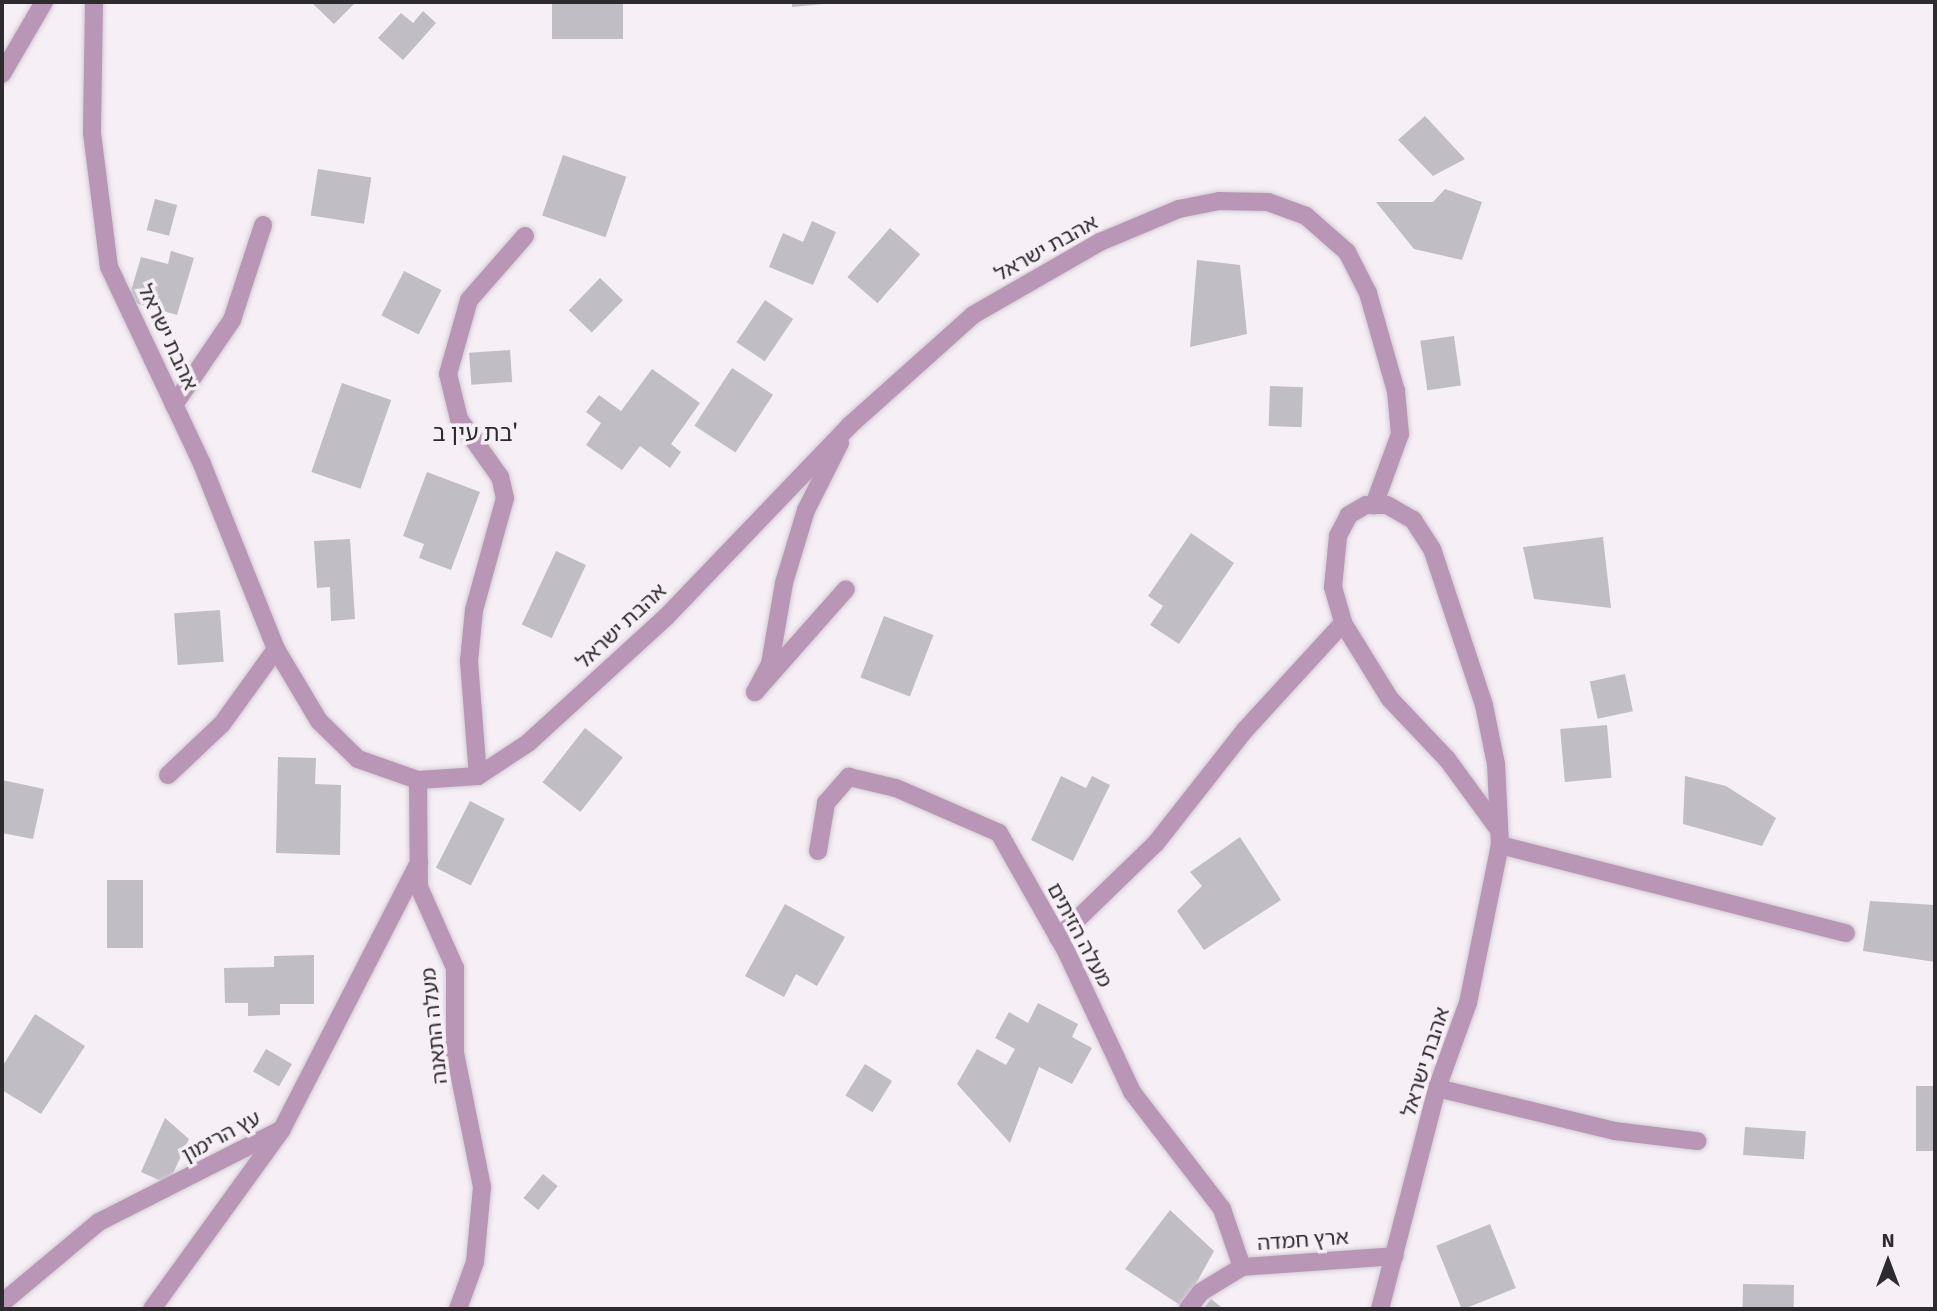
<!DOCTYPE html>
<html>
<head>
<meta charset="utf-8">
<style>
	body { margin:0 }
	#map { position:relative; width:1937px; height:1311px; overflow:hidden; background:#f6eff6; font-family:Signika,"Noto Sans Hebrew",sans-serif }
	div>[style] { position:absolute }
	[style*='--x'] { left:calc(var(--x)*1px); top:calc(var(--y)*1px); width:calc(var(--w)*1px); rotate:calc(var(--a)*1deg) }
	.building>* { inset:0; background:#c0bdc5; transform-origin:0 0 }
	.roads { filter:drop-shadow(0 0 2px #d2ccd2) drop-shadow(0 0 2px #d2ccd2) }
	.minor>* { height:18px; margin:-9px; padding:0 9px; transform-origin:9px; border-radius:9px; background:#b995b6 }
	span { translate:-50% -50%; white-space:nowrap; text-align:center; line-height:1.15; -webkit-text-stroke:7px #f6eff6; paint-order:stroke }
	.street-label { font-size:21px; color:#2d2b2d }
	.neighbourhood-label { font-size:23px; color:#2d2b2d }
	.frame { position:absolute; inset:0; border:4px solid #2d2b2d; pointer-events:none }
	.north { position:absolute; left:1853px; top:1227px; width:70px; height:70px; -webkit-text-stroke:5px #f6eff6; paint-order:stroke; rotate:0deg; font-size:19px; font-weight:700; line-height:28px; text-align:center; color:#2d2b2d }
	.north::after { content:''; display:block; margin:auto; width:24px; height:32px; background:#2d2b2d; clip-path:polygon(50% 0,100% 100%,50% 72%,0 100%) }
</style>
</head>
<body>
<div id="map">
	<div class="building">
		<div style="clip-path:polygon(311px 2px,356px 2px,334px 24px)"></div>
		<div style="left:552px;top:2px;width:71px;height:37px"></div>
		<div style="clip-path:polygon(792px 2px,823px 2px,823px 4px,792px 7px)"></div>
		<div style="clip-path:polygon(423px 11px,436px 23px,403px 60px,378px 38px,401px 13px,413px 23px)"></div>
		<div style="clip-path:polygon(1425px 116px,1465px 159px,1433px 176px,1398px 140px)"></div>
		<div style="left:563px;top:155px;width:67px;height:64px;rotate:19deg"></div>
		<div style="left:318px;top:169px;width:54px;height:47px;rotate:9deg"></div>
		<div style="clip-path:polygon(1445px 189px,1482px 202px,1462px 260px,1414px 249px,1376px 202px,1433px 202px)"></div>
		<div style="left:155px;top:199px;width:23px;height:32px;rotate:15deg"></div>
		<div style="clip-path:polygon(812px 221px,836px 232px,813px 285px,769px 267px,783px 233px,803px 242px)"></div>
		<div style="left:890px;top:228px;width:40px;height:65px;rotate:41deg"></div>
		<div style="clip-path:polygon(171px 251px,194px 258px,177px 315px,128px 301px,141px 257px,168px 264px)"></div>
		<div style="clip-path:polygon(1197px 260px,1240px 265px,1247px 334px,1190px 347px)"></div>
		<div style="left:404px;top:271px;width:42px;height:50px;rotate:27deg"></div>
		<div style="left:600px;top:278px;width:32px;height:45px;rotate:44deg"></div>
		<div style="left:765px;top:300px;width:34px;height:51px;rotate:34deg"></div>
		<div style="left:1454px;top:336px;width:50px;height:34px;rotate:82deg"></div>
		<div style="left:510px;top:350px;width:32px;height:41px;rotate:86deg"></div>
		<div style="left:732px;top:368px;width:49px;height:69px;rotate:33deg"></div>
		<div style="clip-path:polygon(652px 369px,700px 403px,671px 444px,681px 452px,670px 468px,640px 446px,622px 470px,586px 445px,601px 423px,586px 412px,599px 395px,621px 411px)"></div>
		<div style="left:342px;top:383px;width:52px;height:94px;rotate:19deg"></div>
		<div style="left:1270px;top:386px;width:33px;height:40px;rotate:2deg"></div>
		<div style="clip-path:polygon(427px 472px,480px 492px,451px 570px,419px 558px,424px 544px,403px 536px)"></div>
		<div style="clip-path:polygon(1191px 533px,1234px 563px,1179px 644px,1150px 625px,1163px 606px,1148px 596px)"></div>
		<div style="clip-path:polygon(1603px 537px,1611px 608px,1534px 599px,1523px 547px)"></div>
		<div style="clip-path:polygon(350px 539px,355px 619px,331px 621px,330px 587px,317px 588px,314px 541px)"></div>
		<div style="left:556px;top:551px;width:33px;height:81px;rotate:25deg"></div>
		<div style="left:220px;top:610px;width:52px;height:46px;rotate:86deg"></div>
		<div style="left:884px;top:616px;width:53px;height:66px;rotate:21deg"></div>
		<div style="left:1625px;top:674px;width:38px;height:36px;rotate:78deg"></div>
		<div style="left:1607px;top:725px;width:53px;height:47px;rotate:85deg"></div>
		<div style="left:585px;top:728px;width:48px;height:69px;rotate:38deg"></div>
		<div style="clip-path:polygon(278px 757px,316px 758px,315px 784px,341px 785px,340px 855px,276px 853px)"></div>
		<div style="clip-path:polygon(1061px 776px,1086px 788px,1092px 776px,1110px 785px,1073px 861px,1031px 840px)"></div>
		<div style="clip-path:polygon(1685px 776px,1726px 786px,1776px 818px,1762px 846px,1683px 824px)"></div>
		<div style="clip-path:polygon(2px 780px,44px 789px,33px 839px,2px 833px)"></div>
		<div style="left:470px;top:801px;width:39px;height:75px;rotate:27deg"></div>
		<div style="clip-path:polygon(1240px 837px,1281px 900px,1204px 950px,1177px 911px,1202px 886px,1190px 872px)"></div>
		<div style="left:107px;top:880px;width:36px;height:68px"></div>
		<div style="clip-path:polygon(1870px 901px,1935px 905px,1935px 962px,1863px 951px)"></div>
		<div style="clip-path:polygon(785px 904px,845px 937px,817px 986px,796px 974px,784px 997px,745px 976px)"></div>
		<div style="clip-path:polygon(314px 955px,314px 1004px,280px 1004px,280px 1015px,248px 1016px,248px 1003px,225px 1003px,224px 968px,274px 967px,274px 956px)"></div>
		<div style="clip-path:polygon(1038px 1003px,1078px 1024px,1072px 1037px,1092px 1048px,1072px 1084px,1039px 1067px,1010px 1143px,957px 1084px,977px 1049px,1006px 1065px,1015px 1049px,995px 1038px,1009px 1012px,1028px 1023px)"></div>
		<div style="clip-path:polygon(35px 1014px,85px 1046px,41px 1114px,2px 1090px,2px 1067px)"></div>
		<div style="left:266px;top:1049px;width:30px;height:26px;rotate:30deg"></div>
		<div style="left:865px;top:1064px;width:32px;height:37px;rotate:32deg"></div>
		<div style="left:1916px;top:1086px;width:19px;height:65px"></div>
		<div style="clip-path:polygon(165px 1118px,189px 1139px,168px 1184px,141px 1172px)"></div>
		<div style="left:1745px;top:1127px;width:61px;height:28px;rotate:4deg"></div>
		<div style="left:543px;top:1174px;width:19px;height:31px;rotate:39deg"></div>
		<div style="clip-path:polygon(1170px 1210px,1214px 1251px,1183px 1307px,1125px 1269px)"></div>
		<div style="left:1490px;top:1224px;width:69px;height:58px;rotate:68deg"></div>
		<div style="left:1743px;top:1284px;width:51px;height:25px;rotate:1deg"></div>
		<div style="clip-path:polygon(1211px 1299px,1224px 1309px,1203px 1309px)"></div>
	</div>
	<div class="roads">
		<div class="minor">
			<div style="--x:94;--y:2;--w:131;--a:90.9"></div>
			<div style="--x:92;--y:133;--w:135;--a:82.8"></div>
			<div style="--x:109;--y:267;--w:218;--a:64.7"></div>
			<div style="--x:202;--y:464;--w:199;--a:68.2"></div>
			<div style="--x:276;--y:649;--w:84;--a:59.2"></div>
			<div style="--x:319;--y:721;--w:54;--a:44.3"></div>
			<div style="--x:358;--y:759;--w:64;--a:19.3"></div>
			<div style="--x:418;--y:780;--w:60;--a:-3.8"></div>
			<div style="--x:478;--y:776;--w:60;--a:-33.4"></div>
			<div style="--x:528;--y:743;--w:188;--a:-42.4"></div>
			<div style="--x:667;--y:616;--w:263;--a:-46.2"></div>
			<div style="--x:849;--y:426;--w:166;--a:-41.8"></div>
			<div style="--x:973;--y:315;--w:146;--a:-29.9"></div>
			<div style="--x:1100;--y:242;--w:86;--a:-22.7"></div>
			<div style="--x:1179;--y:209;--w:41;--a:-11.3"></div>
			<div style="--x:1219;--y:201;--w:49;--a:1.2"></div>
			<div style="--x:1268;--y:202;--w:40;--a:20.2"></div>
			<div style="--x:1306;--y:216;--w:55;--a:41.3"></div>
			<div style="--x:1347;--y:252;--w:46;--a:62.9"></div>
			<div style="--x:1368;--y:293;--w:102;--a:74.1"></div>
			<div style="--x:1396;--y:391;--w:43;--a:84.7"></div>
			<div style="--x:1400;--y:434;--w:76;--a:110.1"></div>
			<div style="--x:2;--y:74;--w:83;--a:-59.7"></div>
			<div style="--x:174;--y:405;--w:103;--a:-55.7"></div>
			<div style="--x:232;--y:320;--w:100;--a:-71.9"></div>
			<div style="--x:840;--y:443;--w:75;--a:116.9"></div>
			<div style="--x:806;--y:510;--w:76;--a:106.8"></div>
			<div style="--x:784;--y:583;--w:82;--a:99.8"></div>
			<div style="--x:770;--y:664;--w:32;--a:118"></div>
			<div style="--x:755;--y:692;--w:137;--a:-48.5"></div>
			<div style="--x:168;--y:775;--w:74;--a:-43.4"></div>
			<div style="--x:222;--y:724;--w:92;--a:-54.2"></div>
			<div style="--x:478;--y:776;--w:115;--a:-94.5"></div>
			<div style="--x:469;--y:661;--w:51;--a:-84.4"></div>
			<div style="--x:474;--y:610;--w:116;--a:-74.5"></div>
			<div style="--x:505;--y:498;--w:22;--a:-103"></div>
			<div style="--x:500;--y:477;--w:71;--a:-125.3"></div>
			<div style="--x:459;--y:419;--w:46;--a:-103.7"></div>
			<div style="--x:448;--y:374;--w:77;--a:-74.2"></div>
			<div style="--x:469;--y:300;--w:85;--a:-48.8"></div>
			<div style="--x:418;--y:780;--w:107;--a:89.5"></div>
			<div style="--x:419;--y:887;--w:89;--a:66"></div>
			<div style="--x:455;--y:968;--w:85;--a:90"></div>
			<div style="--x:455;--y:1053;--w:137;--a:78.6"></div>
			<div style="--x:482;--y:1187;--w:75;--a:95.3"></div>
			<div style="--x:475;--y:1262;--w:50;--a:109.9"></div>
			<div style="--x:1500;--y:845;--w:357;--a:14.3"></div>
			<div style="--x:818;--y:851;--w:49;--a:-80.5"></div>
			<div style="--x:826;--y:803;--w:35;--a:-49"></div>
			<div style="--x:849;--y:777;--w:48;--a:13.2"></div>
			<div style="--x:896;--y:788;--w:112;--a:23.6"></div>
			<div style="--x:999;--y:833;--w:136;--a:60.4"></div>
			<div style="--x:1066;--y:951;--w:156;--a:64.9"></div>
			<div style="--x:1132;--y:1092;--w:148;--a:52.4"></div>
			<div style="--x:1222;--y:1209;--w:61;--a:71"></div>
			<div style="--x:1058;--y:938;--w:136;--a:-44.1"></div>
			<div style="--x:1156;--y:843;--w:144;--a:-51.8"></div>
			<div style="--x:1245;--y:730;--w:145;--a:-47.5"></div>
			<div style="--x:1437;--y:1088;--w:183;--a:13.6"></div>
			<div style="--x:1615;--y:1131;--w:83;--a:7"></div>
			<div style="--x:2;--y:1303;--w:126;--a:-39.9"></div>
			<div style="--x:99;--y:1222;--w:205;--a:-26.9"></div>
			<div style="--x:282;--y:1129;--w:300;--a:-62.8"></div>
			<div style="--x:152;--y:1309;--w:220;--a:-54.1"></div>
			<div style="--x:1188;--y:1309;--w:21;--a:-53"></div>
			<div style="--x:1201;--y:1292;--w:48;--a:-31.4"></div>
			<div style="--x:1242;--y:1267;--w:153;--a:-4.1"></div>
			<div style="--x:1380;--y:1309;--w:228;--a:-75.5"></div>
			<div style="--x:1437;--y:1088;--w:90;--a:-70"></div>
			<div style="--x:1468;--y:1003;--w:161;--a:-78.6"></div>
			<div style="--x:1500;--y:845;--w:81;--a:-92.8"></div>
			<div style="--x:1496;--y:764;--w:60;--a:-101.5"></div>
			<div style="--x:1484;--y:705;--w:164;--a:-108.4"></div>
			<div style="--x:1432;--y:549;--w:35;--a:-123"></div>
			<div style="--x:1413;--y:520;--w:30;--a:-150"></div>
			<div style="--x:1387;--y:505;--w:21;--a:180"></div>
			<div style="--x:1366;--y:505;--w:20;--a:150"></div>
			<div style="--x:1349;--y:515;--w:24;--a:118"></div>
			<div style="--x:1338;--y:536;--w:51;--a:95.6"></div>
			<div style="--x:1333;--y:587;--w:37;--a:74"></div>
			<div style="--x:1343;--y:623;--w:89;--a:58.3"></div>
			<div style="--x:1390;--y:699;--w:83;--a:46.5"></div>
			<div style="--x:1447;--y:759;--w:83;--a:53.8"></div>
		</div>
	</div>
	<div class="street-label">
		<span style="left:1046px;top:248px;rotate:-29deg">אהבת ישראל</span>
		<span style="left:168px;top:337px;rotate:65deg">אהבת ישראל</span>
		<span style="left:621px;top:626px;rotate:-43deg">אהבת ישראל</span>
		<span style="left:1080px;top:935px;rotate:62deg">מעלה הזיתים</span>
		<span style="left:434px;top:1026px;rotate:-96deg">מעלה התאנה</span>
		<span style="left:1425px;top:1062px;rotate:-72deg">אהבת ישראל</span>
		<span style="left:221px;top:1136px;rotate:-28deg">עץ הרימון</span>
		<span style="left:1303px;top:1240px;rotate:-4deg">ארץ חמדה</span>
	</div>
	<div class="neighbourhood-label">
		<span style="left:475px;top:434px">בת עין ב'</span>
	</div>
	<div class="frame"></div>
	<div class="north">N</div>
</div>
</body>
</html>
